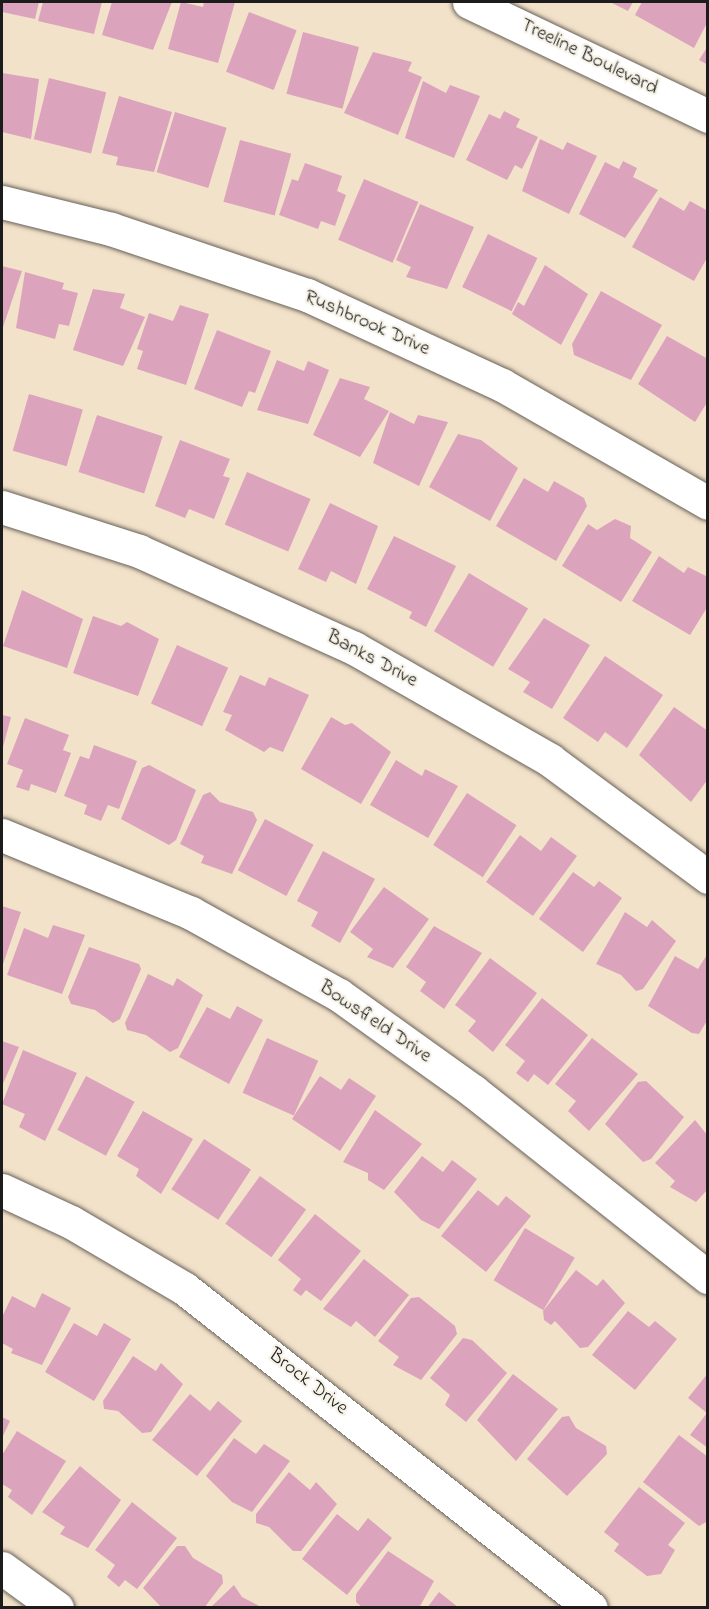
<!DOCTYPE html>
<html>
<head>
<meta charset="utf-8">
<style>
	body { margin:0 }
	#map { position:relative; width:709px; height:1609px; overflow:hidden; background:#f3e2ca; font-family:"Indie Flower",sans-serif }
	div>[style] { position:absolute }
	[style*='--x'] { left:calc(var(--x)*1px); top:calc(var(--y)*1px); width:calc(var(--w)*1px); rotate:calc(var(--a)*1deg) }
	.building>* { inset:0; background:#dca3bd; transform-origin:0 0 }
	.roads { filter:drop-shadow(0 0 2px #676159) drop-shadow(0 0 2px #676159) }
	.street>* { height:33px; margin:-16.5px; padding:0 16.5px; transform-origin:16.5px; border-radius:16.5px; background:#fff }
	span { translate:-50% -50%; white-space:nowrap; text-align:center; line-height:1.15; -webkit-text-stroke:4.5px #f7f3e8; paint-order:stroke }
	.street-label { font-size:20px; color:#1c1c1c }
	.frame { position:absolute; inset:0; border:3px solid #1c1c1c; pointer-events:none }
</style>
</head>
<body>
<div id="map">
	<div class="building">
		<div style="clip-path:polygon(2px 2px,39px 2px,35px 19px,2px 12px)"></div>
		<div style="clip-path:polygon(43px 2px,102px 2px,94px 34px,38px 21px)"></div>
		<div style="clip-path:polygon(112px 2px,172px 2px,153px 50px,102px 35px)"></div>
		<div style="clip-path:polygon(181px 2px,203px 7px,204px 2px,235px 2px,218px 63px,168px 49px)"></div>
		<div style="clip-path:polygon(610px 2px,633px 2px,628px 11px)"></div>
		<div style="clip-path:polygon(642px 2px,708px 2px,708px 21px,694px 48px,635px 15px)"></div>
		<div style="left:249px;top:12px;width:51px;height:64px;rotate:21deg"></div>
		<div style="left:303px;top:32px;width:58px;height:64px;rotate:15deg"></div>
		<div style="clip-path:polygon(708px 46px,708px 65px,699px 60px)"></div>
		<div style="clip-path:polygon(373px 52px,412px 62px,408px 71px,422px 77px,398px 135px,344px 113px)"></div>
		<div style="clip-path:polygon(2px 73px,39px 79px,31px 139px,2px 132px)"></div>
		<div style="left:49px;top:78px;width:59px;height:63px;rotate:14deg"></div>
		<div style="clip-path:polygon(423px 81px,446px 93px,450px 85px,480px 96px,454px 158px,405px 138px)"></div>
		<div style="clip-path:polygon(119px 96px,172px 112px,154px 172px,116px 165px,118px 157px,102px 153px)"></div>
		<div style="clip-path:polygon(504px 111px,520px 119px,516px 127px,538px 137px,522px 169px,515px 165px,507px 180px,466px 160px,489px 114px,500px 119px)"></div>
		<div style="left:175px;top:112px;width:54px;height:63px;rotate:17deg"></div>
		<div style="clip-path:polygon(540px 139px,563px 150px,567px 142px,597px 156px,569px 214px,522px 191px)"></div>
		<div style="left:240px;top:140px;width:53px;height:64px;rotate:15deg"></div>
		<div style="clip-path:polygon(623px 161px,637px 168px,633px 177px,658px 190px,625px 238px,579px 214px,605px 162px,619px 169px)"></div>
		<div style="clip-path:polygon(305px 163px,342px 176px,337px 191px,346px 195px,335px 226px,321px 221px,318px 229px,279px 215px,292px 179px,298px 181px)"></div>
		<div style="left:364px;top:179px;width:59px;height:66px;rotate:23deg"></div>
		<div style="clip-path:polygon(660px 197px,684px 211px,690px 201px,708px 211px,708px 256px,694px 281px,632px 247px)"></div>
		<div style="clip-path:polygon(420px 204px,474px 227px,447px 289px,406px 277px,411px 267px,396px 260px)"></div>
		<div style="left:488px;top:234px;width:55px;height:59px;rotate:26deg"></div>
		<div style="clip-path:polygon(545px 265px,588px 294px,561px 345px,512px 314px,518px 302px,524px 306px)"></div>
		<div style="clip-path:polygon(2px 266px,22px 271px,2px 330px)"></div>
		<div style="clip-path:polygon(25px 272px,64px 283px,62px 289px,78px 293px,69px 326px,59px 324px,55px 339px,16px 328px)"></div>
		<div style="clip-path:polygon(93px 289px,125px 294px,120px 308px,145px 317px,123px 366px,73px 350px)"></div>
		<div style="clip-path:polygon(601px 291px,662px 325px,631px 380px,574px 355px,572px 344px)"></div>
		<div style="clip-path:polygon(180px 305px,209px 314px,186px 385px,137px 369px,143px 351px,137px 349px,149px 313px,173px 321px)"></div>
		<div style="clip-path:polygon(217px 330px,271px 351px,255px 393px,249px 391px,242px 407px,194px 389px)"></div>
		<div style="clip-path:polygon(667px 336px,708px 359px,708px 401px,695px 422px,638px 384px)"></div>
		<div style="clip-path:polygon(277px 360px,304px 371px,308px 361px,329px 370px,308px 424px,257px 410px)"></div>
		<div style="clip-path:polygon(340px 378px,370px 387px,364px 399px,389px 411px,360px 457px,313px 435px)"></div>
		<div style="left:29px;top:394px;width:56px;height:59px;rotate:16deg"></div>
		<div style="clip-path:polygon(390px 412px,414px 424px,418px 415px,448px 422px,419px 486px,373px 463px)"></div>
		<div style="left:97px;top:415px;width:69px;height:60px;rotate:18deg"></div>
		<div style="clip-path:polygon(458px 434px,481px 440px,518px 468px,490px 521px,429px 487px)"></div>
		<div style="clip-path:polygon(180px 440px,230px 459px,223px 476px,230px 478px,214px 519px,189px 509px,185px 518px,155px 506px)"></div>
		<div style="left:247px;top:472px;width:69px;height:57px;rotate:23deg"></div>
		<div style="clip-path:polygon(524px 478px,548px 492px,554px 481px,584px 498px,587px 506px,556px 561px,496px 526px)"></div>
		<div style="clip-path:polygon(330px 503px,378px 526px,356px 584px,331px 571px,326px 582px,298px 569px)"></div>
		<div style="clip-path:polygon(615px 519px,631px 526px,630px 538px,652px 552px,621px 602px,562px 566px,588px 524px,597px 530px)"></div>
		<div style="clip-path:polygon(394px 536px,456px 566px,426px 627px,409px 618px,412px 612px,367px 589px)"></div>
		<div style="clip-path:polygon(659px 556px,684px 573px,688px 567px,708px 577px,708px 606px,690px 635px,632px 601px)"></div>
		<div style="left:469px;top:573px;width:69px;height:68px;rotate:31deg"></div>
		<div style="clip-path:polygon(22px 590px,83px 619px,67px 668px,3px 646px)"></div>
		<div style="clip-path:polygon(93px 616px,121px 626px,127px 622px,159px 639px,138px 696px,73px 673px)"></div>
		<div style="clip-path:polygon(544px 618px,590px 645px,552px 709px,523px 692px,530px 682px,508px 669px)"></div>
		<div style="left:177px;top:645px;width:56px;height:64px;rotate:24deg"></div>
		<div style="clip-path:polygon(605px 656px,663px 695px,627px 748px,605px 732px,598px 742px,563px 718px)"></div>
		<div style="clip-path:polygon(240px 675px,265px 686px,269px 677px,309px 695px,283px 752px,270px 747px,264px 752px,225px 730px,232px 715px,223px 712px)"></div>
		<div style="clip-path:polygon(674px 707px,708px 731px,708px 779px,691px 802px,639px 755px)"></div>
		<div style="clip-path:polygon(2px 715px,11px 717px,2px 751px)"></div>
		<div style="clip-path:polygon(331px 717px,345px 725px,352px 723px,391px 752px,361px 804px,301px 769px)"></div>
		<div style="clip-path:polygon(25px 718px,69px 735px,63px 750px,71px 753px,56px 793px,31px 784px,29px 791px,16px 787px,23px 770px,7px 764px)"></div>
		<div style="clip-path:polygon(94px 745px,137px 761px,119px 809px,108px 805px,101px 821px,84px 814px,87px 805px,64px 796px,80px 756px,89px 759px)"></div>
		<div style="clip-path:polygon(396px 760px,422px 776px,425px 769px,458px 786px,428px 838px,370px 805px)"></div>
		<div style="clip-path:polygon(149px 765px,196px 790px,176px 840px,169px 845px,121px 819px,142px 768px)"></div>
		<div style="clip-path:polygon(210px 792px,220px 802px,253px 812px,257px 820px,232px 874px,201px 863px,204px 856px,180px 844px,203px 795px)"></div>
		<div style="left:467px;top:793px;width:59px;height:62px;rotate:33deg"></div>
		<div style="left:265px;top:819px;width:55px;height:58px;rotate:28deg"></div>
		<div style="clip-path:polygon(520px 835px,541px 851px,551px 837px,577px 856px,533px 916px,486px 882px)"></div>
		<div style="clip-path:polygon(323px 851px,375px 879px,340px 943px,311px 926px,318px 912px,297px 901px)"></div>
		<div style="clip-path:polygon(573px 872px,594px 887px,599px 881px,622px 898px,583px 952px,539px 919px)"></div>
		<div style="clip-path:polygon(384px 887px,429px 919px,393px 968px,367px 957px,373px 949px,350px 932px)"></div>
		<div style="clip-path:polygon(2px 906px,21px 912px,2px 967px)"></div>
		<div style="clip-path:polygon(625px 912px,647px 927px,652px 920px,676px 941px,643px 989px,636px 991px,621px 975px,596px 964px)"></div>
		<div style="clip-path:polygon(53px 925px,85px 935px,62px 994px,7px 975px,24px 928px,48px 938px)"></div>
		<div style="clip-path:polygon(434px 926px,482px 953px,444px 1009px,420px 991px,426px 982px,406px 967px)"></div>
		<div style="clip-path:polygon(89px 947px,139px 964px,141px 969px,120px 1019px,113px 1023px,95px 1010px,71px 1004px,68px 997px)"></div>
		<div style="clip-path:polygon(708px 953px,708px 1019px,699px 1034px,692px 1033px,648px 1006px,675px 956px,698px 969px)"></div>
		<div style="clip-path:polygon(490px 958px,537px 993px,493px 1052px,468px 1031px,476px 1021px,455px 1005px)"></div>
		<div style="clip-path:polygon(148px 974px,173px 986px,177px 978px,203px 995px,178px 1048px,170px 1052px,146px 1035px,127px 1030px,125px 1023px)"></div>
		<div style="clip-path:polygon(542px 998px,588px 1035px,548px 1085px,534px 1074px,528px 1082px,516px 1073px,525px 1061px,505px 1045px)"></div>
		<div style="clip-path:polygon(237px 1006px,263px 1020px,229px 1084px,179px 1057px,207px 1007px,230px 1019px)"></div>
		<div style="left:267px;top:1038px;width:56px;height:60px;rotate:24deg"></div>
		<div style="clip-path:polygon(592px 1038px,638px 1074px,589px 1131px,568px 1111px,576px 1101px,555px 1084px)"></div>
		<div style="clip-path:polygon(2px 1041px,19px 1047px,2px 1086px)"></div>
		<div style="clip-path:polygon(23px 1050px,77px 1073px,45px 1141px,19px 1127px,25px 1114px,2px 1104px)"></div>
		<div style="left:86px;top:1076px;width:55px;height:61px;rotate:28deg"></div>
		<div style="clip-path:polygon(320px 1076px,341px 1090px,349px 1078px,376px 1096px,340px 1151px,292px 1119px)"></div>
		<div style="clip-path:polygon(646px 1081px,684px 1117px,651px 1159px,643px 1162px,605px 1124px,638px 1082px)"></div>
		<div style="clip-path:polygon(375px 1110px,422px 1144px,384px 1190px,368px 1180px,368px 1173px,343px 1162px)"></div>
		<div style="clip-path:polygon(143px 1111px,193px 1139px,161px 1194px,136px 1176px,139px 1169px,117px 1156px)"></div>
		<div style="clip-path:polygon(695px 1120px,708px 1136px,708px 1189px,696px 1202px,670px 1187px,675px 1181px,655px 1163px)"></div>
		<div style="left:204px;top:1139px;width:56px;height:60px;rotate:33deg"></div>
		<div style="clip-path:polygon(422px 1156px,443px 1172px,452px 1160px,477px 1179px,439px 1229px,421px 1220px,394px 1192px)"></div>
		<div style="left:260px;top:1176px;width:57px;height:59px;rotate:36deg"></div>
		<div style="clip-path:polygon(478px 1190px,498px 1206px,506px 1196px,531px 1216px,486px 1272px,441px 1236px)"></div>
		<div style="clip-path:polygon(315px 1214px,361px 1251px,321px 1301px,306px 1290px,301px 1296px,293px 1290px,301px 1279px,278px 1260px)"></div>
		<div style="left:525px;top:1228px;width:58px;height:61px;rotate:31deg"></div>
		<div style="clip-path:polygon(364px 1259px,409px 1295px,375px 1337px,356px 1321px,351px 1327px,323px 1309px)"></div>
		<div style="clip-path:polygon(576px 1270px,597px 1286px,603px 1279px,625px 1303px,588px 1347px,580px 1348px,555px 1321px,551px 1325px,544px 1320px,543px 1311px)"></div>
		<div style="clip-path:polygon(42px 1293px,71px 1308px,42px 1365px,11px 1353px,13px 1349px,2px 1343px,2px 1317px,12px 1296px,35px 1308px)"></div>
		<div style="clip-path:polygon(419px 1297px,455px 1326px,457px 1334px,421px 1380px,393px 1365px,399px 1357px,378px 1341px,411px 1298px)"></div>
		<div style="clip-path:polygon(628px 1311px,649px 1327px,655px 1321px,677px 1339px,635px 1390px,592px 1355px)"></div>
		<div style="clip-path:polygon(74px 1323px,97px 1336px,104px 1323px,131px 1339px,94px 1401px,45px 1372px)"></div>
		<div style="clip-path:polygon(463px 1338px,472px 1340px,507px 1373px,466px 1422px,445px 1405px,450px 1395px,430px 1378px)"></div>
		<div style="clip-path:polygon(133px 1356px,156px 1371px,161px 1363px,183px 1384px,151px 1432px,142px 1433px,118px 1411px,104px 1409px,103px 1401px)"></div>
		<div style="clip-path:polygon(708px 1373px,708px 1448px,690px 1435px,707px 1413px,688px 1398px)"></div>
		<div style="clip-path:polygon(513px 1374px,558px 1409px,516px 1461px,477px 1420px)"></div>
		<div style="clip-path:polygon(190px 1394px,210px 1411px,218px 1401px,242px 1421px,197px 1476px,152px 1440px)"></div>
		<div style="clip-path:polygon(569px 1416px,576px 1428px,606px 1446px,607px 1454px,567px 1496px,527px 1459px,562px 1417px)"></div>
		<div style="clip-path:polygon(2px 1417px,10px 1421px,2px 1438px)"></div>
		<div style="clip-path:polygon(17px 1431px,66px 1461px,32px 1515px,8px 1497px,12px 1490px,2px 1484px,2px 1455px)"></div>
		<div style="clip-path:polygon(679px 1435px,708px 1457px,708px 1521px,699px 1526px,643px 1482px)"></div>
		<div style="clip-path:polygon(234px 1438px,256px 1454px,264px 1444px,290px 1461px,252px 1512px,232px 1502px,206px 1476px)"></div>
		<div style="clip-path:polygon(80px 1466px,121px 1500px,88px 1548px,60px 1534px,65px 1527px,42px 1512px)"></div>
		<div style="clip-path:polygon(289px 1472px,310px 1490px,316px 1482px,337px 1504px,301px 1551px,293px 1551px,269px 1527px,256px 1523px,256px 1514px)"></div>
		<div style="clip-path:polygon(639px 1487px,685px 1523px,668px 1545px,675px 1550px,661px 1574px,647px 1576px,614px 1551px,619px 1544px,604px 1532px)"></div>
		<div style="clip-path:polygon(132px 1502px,177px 1538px,137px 1589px,125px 1580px,119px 1587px,107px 1577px,115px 1565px,95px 1550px)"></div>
		<div style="clip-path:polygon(337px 1514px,358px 1531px,368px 1518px,392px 1538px,347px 1595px,302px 1559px)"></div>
		<div style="clip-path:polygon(177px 1546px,185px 1546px,193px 1558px,222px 1575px,223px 1583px,204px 1608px,162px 1608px,143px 1588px)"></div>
		<div style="clip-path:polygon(388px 1551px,434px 1581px,419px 1608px,363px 1608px,356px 1602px,356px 1594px)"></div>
		<div style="clip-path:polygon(234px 1585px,242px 1597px,263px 1608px,210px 1608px)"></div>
		<div style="clip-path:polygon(439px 1592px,459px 1608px,427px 1608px)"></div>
	</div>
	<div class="roads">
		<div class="street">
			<div style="--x:469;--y:2;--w:265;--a:25.5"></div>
			<div style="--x:2;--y:202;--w:112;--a:13.9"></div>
			<div style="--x:111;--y:229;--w:207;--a:18.6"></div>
			<div style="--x:307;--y:295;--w:215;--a:24.8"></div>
			<div style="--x:502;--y:385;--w:237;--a:29.8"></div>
			<div style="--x:2;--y:507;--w:144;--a:17.8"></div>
			<div style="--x:139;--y:551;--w:236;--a:24.3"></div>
			<div style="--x:354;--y:648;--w:226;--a:29.7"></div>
			<div style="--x:550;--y:760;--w:197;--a:36.5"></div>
			<div style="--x:2;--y:835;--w:204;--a:22.4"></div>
			<div style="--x:191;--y:913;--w:169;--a:29"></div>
			<div style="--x:339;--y:995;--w:165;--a:35.6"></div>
			<div style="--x:473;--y:1091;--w:300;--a:38.4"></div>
			<div style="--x:2;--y:1190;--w:76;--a:24.9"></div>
			<div style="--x:71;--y:1222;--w:132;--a:30.4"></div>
			<div style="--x:185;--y:1289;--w:516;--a:38.16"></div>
			<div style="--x:2;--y:1568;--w:68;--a:36"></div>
		</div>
	</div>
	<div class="street-label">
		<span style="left:589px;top:57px;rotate:26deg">Treeline Boulevard</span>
		<span style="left:367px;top:323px;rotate:24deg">Rushbrook Drive</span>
		<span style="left:372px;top:659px;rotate:28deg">Banks Drive</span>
		<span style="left:375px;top:1022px;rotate:34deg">Bowsfield Drive</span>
		<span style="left:308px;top:1382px;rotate:38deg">Brock Drive</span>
	</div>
	<div class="frame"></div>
</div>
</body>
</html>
